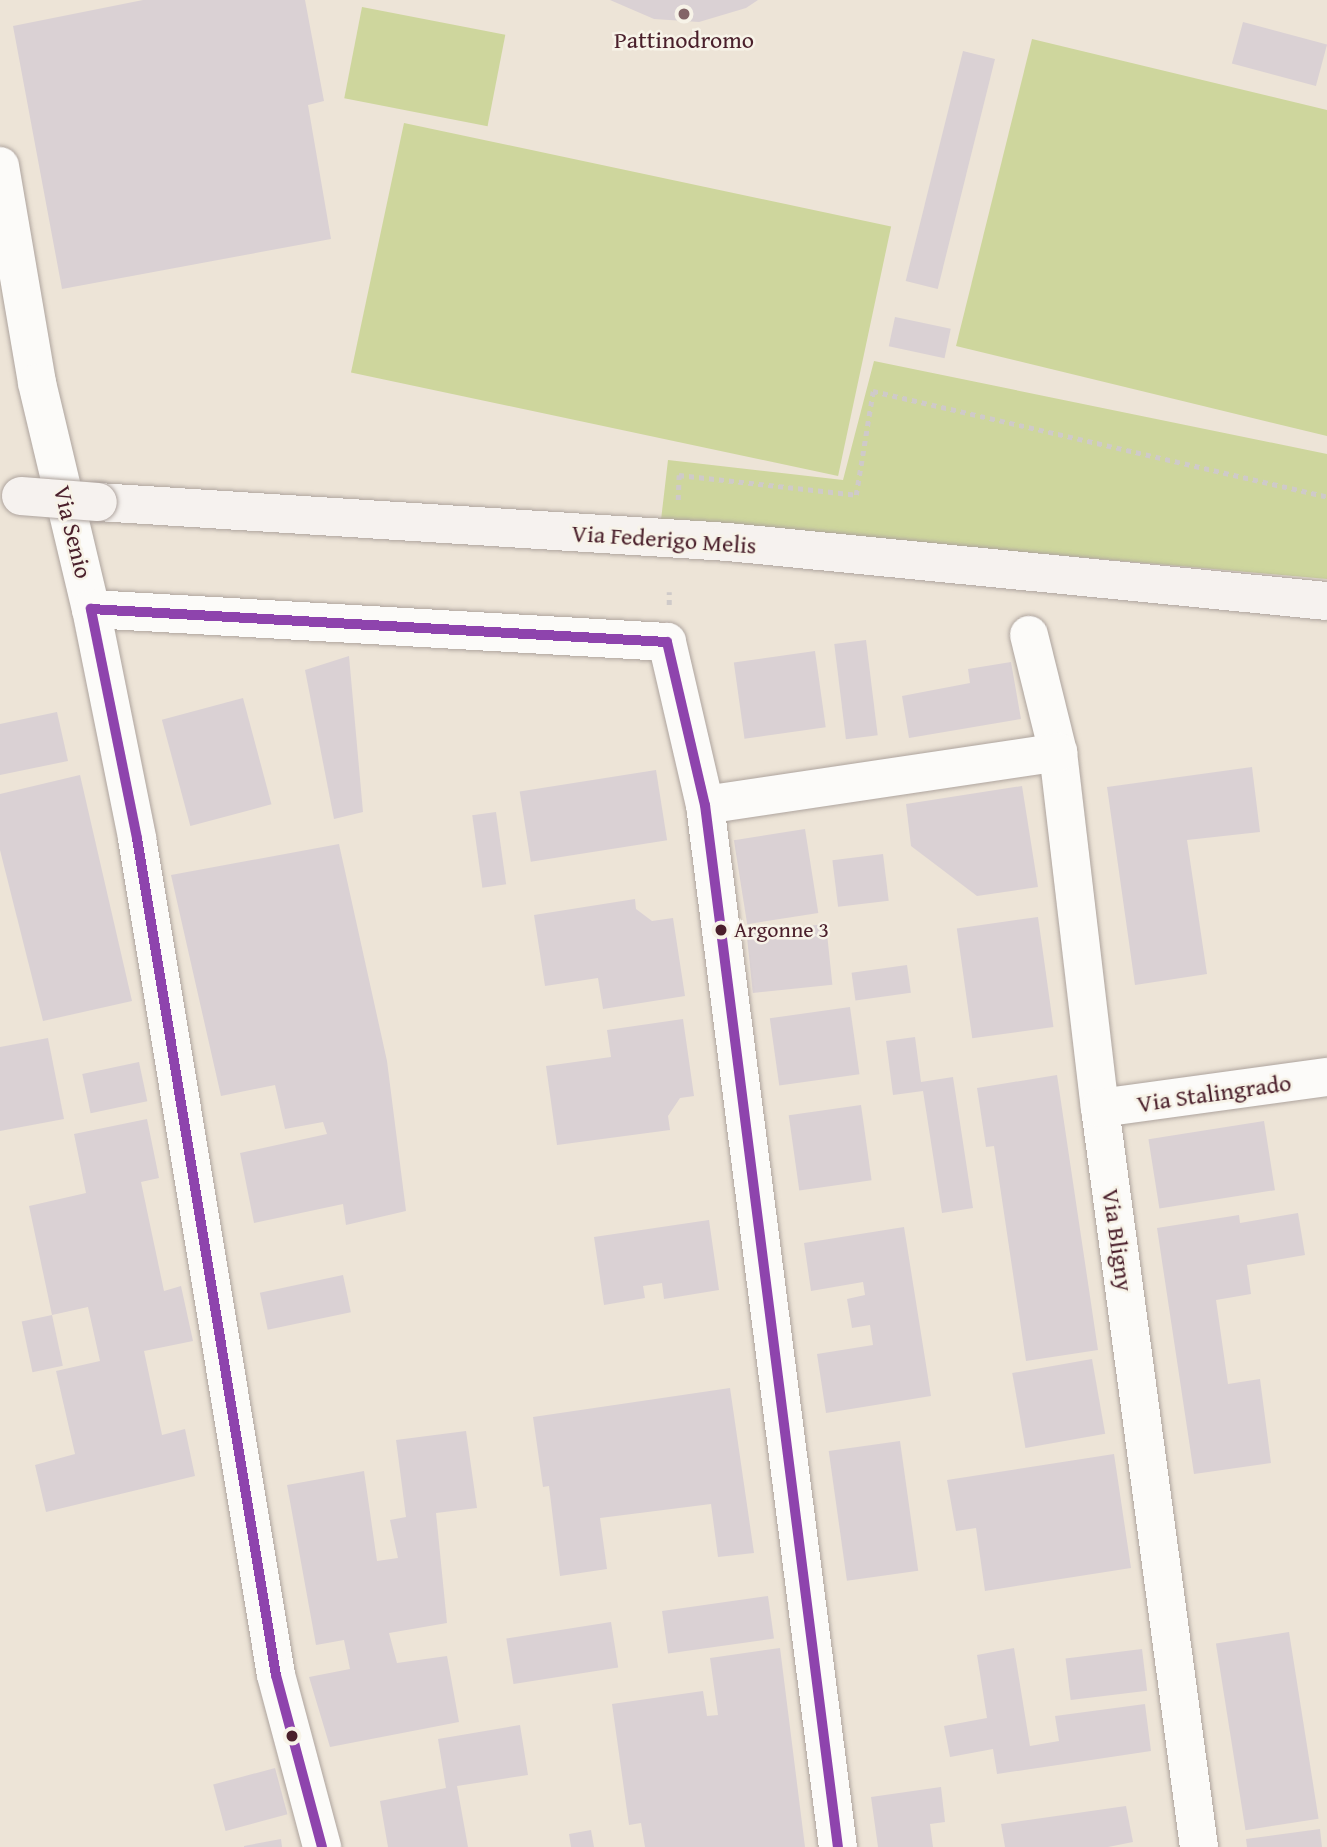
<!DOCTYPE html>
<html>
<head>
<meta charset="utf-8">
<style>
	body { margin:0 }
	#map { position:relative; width:1327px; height:1847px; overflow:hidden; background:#ede4d7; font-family:"Gentium Book Plus",serif }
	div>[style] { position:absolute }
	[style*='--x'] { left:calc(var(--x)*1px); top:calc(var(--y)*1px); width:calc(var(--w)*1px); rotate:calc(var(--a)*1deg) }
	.green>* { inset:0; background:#ced69d; transform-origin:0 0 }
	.building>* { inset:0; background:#dad1d4; transform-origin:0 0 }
	.path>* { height:4.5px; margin-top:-2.25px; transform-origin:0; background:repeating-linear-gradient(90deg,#cfcac9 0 5px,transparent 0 10px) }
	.roads { filter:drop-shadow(0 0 2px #aea49e) drop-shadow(0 0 2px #aea49e) }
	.street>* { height:38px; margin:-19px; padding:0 19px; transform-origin:19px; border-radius:19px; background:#fcfbf9 }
	.secondary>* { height:38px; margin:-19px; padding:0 19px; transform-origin:19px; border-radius:19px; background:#f6f2ef }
	.bridges { filter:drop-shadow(0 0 2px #aea49e) drop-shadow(0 0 2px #aea49e) }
	.secondary-bridge>* { height:38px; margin:-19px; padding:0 19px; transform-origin:19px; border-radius:19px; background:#f6f2ef }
	.bus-1>* { height:10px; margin:-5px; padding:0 5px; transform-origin:5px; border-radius:5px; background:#8e44ad }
	.dots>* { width:19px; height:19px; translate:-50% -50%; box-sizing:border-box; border:4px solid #f7f3e8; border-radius:50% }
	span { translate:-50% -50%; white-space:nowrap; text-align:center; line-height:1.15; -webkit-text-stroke:5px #f7f3e8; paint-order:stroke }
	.bus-label { font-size:22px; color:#4a1f2b }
	.left { translate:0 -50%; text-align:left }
	.poi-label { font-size:24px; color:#4a1f2b }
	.street-label { font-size:24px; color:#4a1f2b }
</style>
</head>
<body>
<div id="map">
	<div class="green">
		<div style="left:362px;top:7px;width:146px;height:93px;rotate:11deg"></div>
		<div style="clip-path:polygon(1032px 39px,1327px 110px,1327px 436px,956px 346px)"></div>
		<div style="left:404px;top:123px;width:498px;height:255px;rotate:12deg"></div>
		<div style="clip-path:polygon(874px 361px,1327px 454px,1327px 579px,661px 520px,668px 460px,843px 480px)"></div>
	</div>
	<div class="building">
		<div style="clip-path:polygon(143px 0,305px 0,324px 101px,308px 105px,331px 239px,62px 289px,13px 26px)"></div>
		<div style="clip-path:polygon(610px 0,758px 0,746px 8px,699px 22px,654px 19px)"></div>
		<div style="left:1243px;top:22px;width:87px;height:43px;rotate:15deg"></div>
		<div style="left:963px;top:51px;width:33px;height:237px;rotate:14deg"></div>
		<div style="left:895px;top:317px;width:57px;height:30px;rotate:12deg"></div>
		<div style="left:866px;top:640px;width:96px;height:32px;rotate:83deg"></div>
		<div style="left:815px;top:651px;width:77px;height:82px;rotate:82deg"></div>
		<div style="clip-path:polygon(349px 656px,363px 812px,334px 819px,305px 670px)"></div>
		<div style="clip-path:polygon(1011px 662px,1021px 719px,909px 738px,902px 696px,970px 683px,968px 669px)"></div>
		<div style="left:243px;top:698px;width:110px;height:84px;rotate:75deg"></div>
		<div style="clip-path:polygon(57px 712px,68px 761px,0 775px,0 724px)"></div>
		<div style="clip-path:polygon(1252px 767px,1260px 832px,1187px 840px,1207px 974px,1135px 985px,1107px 787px)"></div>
		<div style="left:656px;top:770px;width:71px;height:138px;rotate:81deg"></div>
		<div style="clip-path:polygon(80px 775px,132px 1001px,43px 1021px,0 850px,0 794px)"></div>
		<div style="clip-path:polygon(1022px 786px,1038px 887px,977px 896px,911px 846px,906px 804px)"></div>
		<div style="left:496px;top:812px;width:73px;height:24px;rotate:82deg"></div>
		<div style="left:805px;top:829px;width:85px;height:72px;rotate:81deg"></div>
		<div style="clip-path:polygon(339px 844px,387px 1061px,406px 1211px,346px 1225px,343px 1204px,254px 1223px,240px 1153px,327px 1134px,323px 1122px,285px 1129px,275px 1085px,221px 1096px,171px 875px)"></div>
		<div style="left:883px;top:854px;width:47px;height:51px;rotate:83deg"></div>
		<div style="clip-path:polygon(635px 899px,636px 909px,652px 921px,673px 918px,685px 996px,603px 1009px,598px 978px,545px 986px,534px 915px)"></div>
		<div style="left:1038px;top:917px;width:111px;height:82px;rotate:82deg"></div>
		<div style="left:826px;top:924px;width:61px;height:80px;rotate:84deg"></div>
		<div style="left:907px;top:965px;width:28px;height:56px;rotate:82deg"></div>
		<div style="left:850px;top:1007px;width:68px;height:81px;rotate:82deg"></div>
		<div style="clip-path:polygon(683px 1019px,694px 1096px,680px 1098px,668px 1116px,670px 1130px,557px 1145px,546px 1066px,611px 1057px,607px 1030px)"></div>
		<div style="clip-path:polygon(915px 1037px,921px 1082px,953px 1077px,973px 1208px,942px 1213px,923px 1091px,893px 1095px,886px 1041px)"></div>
		<div style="clip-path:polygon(48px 1038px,64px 1119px,0 1131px,0 1047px)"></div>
		<div style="left:139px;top:1062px;width:40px;height:58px;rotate:78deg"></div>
		<div style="clip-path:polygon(1057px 1075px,1098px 1350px,1026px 1361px,994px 1146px,986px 1147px,977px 1088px)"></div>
		<div style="left:861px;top:1105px;width:76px;height:73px;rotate:82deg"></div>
		<div style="clip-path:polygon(147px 1119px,159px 1178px,141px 1182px,164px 1291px,181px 1286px,193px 1341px,144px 1351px,162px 1435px,185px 1429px,195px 1476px,46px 1512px,35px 1465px,75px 1454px,56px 1371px,100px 1361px,88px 1307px,52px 1315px,29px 1206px,86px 1193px,74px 1134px)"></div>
		<div style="left:1264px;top:1121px;width:70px;height:117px;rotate:81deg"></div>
		<div style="clip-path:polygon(1298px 1213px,1305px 1255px,1247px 1265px,1251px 1294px,1216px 1300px,1228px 1384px,1260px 1379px,1271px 1463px,1194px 1474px,1157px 1228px,1239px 1215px,1240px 1223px)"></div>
		<div style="clip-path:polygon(709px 1220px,719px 1290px,664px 1299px,662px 1283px,643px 1286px,645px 1298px,604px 1305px,594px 1237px)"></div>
		<div style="clip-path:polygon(904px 1227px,931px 1396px,826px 1413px,817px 1354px,873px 1345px,870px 1325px,852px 1328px,847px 1299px,865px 1295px,863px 1282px,811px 1291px,804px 1243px)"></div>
		<div style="left:343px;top:1275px;width:38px;height:85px;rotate:78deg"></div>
		<div style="left:52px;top:1315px;width:52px;height:31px;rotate:78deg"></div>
		<div style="left:1092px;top:1359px;width:76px;height:81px;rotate:80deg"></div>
		<div style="clip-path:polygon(730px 1388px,754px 1553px,718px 1557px,711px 1504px,600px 1518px,607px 1569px,560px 1576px,549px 1486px,543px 1487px,533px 1417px)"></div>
		<div style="clip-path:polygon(466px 1431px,477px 1508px,436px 1513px,447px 1623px,389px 1633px,397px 1663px,447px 1656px,459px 1722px,330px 1747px,309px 1677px,350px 1669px,344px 1640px,316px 1645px,287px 1485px,364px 1471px,377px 1561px,398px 1558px,390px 1520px,406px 1517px,396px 1440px)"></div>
		<div style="left:900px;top:1441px;width:131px;height:72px;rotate:82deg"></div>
		<div style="clip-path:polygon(1114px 1454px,1131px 1568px,985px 1591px,976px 1528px,956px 1531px,947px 1480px)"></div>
		<div style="left:768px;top:1596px;width:43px;height:107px;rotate:82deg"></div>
		<div style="left:611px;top:1622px;width:46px;height:106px;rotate:81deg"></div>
		<div style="left:1289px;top:1632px;width:189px;height:74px;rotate:81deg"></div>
		<div style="clip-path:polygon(780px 1648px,805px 1847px,645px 1847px,641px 1823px,629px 1825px,612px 1704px,703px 1691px,707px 1716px,718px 1715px,710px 1658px)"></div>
		<div style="clip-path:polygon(1014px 1648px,1030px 1746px,1059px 1741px,1055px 1716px,1145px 1704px,1151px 1751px,997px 1774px,993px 1749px,950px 1757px,944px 1726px,987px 1718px,977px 1655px)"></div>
		<div style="left:1142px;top:1649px;width:42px;height:77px;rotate:83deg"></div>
		<div style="clip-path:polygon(520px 1725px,528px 1775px,457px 1786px,468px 1847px,388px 1847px,380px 1801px,446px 1788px,438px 1739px)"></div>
		<div style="left:275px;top:1768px;width:48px;height:64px;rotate:75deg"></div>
		<div style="clip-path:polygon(941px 1787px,945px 1822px,930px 1824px,933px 1847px,878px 1847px,871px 1797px)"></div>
		<div style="clip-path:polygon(1126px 1806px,1133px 1842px,1108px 1847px,1005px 1847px,1001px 1824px)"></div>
		<div style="clip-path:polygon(1320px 1829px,1322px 1847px,1247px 1847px,1246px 1839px)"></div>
		<div style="clip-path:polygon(591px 1830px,594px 1847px,571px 1847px,569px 1834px)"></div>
		<div style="clip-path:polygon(281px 1839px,282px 1847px,244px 1847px,244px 1846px)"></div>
	</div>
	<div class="path">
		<div style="--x:678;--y:500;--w:25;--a:-88"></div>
		<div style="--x:679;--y:475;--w:178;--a:6.4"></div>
		<div style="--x:856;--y:495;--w:105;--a:-80.7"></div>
		<div style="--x:873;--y:391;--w:466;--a:13.1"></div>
		<div style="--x:669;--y:605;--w:13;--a:-90"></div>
	</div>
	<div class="roads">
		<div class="street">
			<div style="--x:0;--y:166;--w:220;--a:80.3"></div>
			<div style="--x:37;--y:383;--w:232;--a:76.6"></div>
			<div style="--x:91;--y:609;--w:234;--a:78.6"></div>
			<div style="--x:137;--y:838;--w:848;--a:80.57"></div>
			<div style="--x:276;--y:1675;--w:178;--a:75"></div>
			<div style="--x:91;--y:609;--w:577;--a:3.28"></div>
			<div style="--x:667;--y:642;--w:167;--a:76.9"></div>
			<div style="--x:705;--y:805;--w:1050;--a:82.73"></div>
			<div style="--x:1029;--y:635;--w:121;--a:76.1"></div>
			<div style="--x:1058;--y:752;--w:358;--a:83.3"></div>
			<div style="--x:1100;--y:1108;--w:746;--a:82.37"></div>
			<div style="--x:705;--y:805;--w:357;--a:-8.5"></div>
			<div style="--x:1100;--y:1108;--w:229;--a:-7.8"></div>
		</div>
		<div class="secondary">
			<div style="--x:98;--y:502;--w:631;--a:3.63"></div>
			<div style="--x:728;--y:542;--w:602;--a:5.63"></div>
		</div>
	</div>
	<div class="bridges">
		<div class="secondary-bridge">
			<div style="--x:21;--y:496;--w:77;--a:4.5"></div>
		</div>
	</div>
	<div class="bus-1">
		<div style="--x:322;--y:1847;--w:178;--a:-105"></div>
		<div style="--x:276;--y:1675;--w:848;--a:-99.43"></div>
		<div style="--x:137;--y:838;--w:234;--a:-101.4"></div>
		<div style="--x:91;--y:609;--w:577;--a:3.28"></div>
		<div style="--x:667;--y:642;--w:167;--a:76.9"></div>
		<div style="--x:705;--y:805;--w:1050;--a:82.73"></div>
	</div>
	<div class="dots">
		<div style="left:684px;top:14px;background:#836467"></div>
		<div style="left:721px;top:930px;background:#4a1f2b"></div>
		<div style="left:292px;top:1736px;background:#4a1f2b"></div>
	</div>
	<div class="bus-label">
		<span class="left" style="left:734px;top:930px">Argonne 3</span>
	</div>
	<div class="poi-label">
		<span style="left:684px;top:40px">Pattinodromo</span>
	</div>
	<div class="street-label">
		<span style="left:73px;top:532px;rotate:76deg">Via Senio</span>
		<span style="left:664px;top:539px;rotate:4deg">Via Federigo Melis</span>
		<span style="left:1214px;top:1093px;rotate:-8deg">Via Stalingrado</span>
		<span style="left:1118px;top:1240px;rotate:82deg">Via Bligny</span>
	</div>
</div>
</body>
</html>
